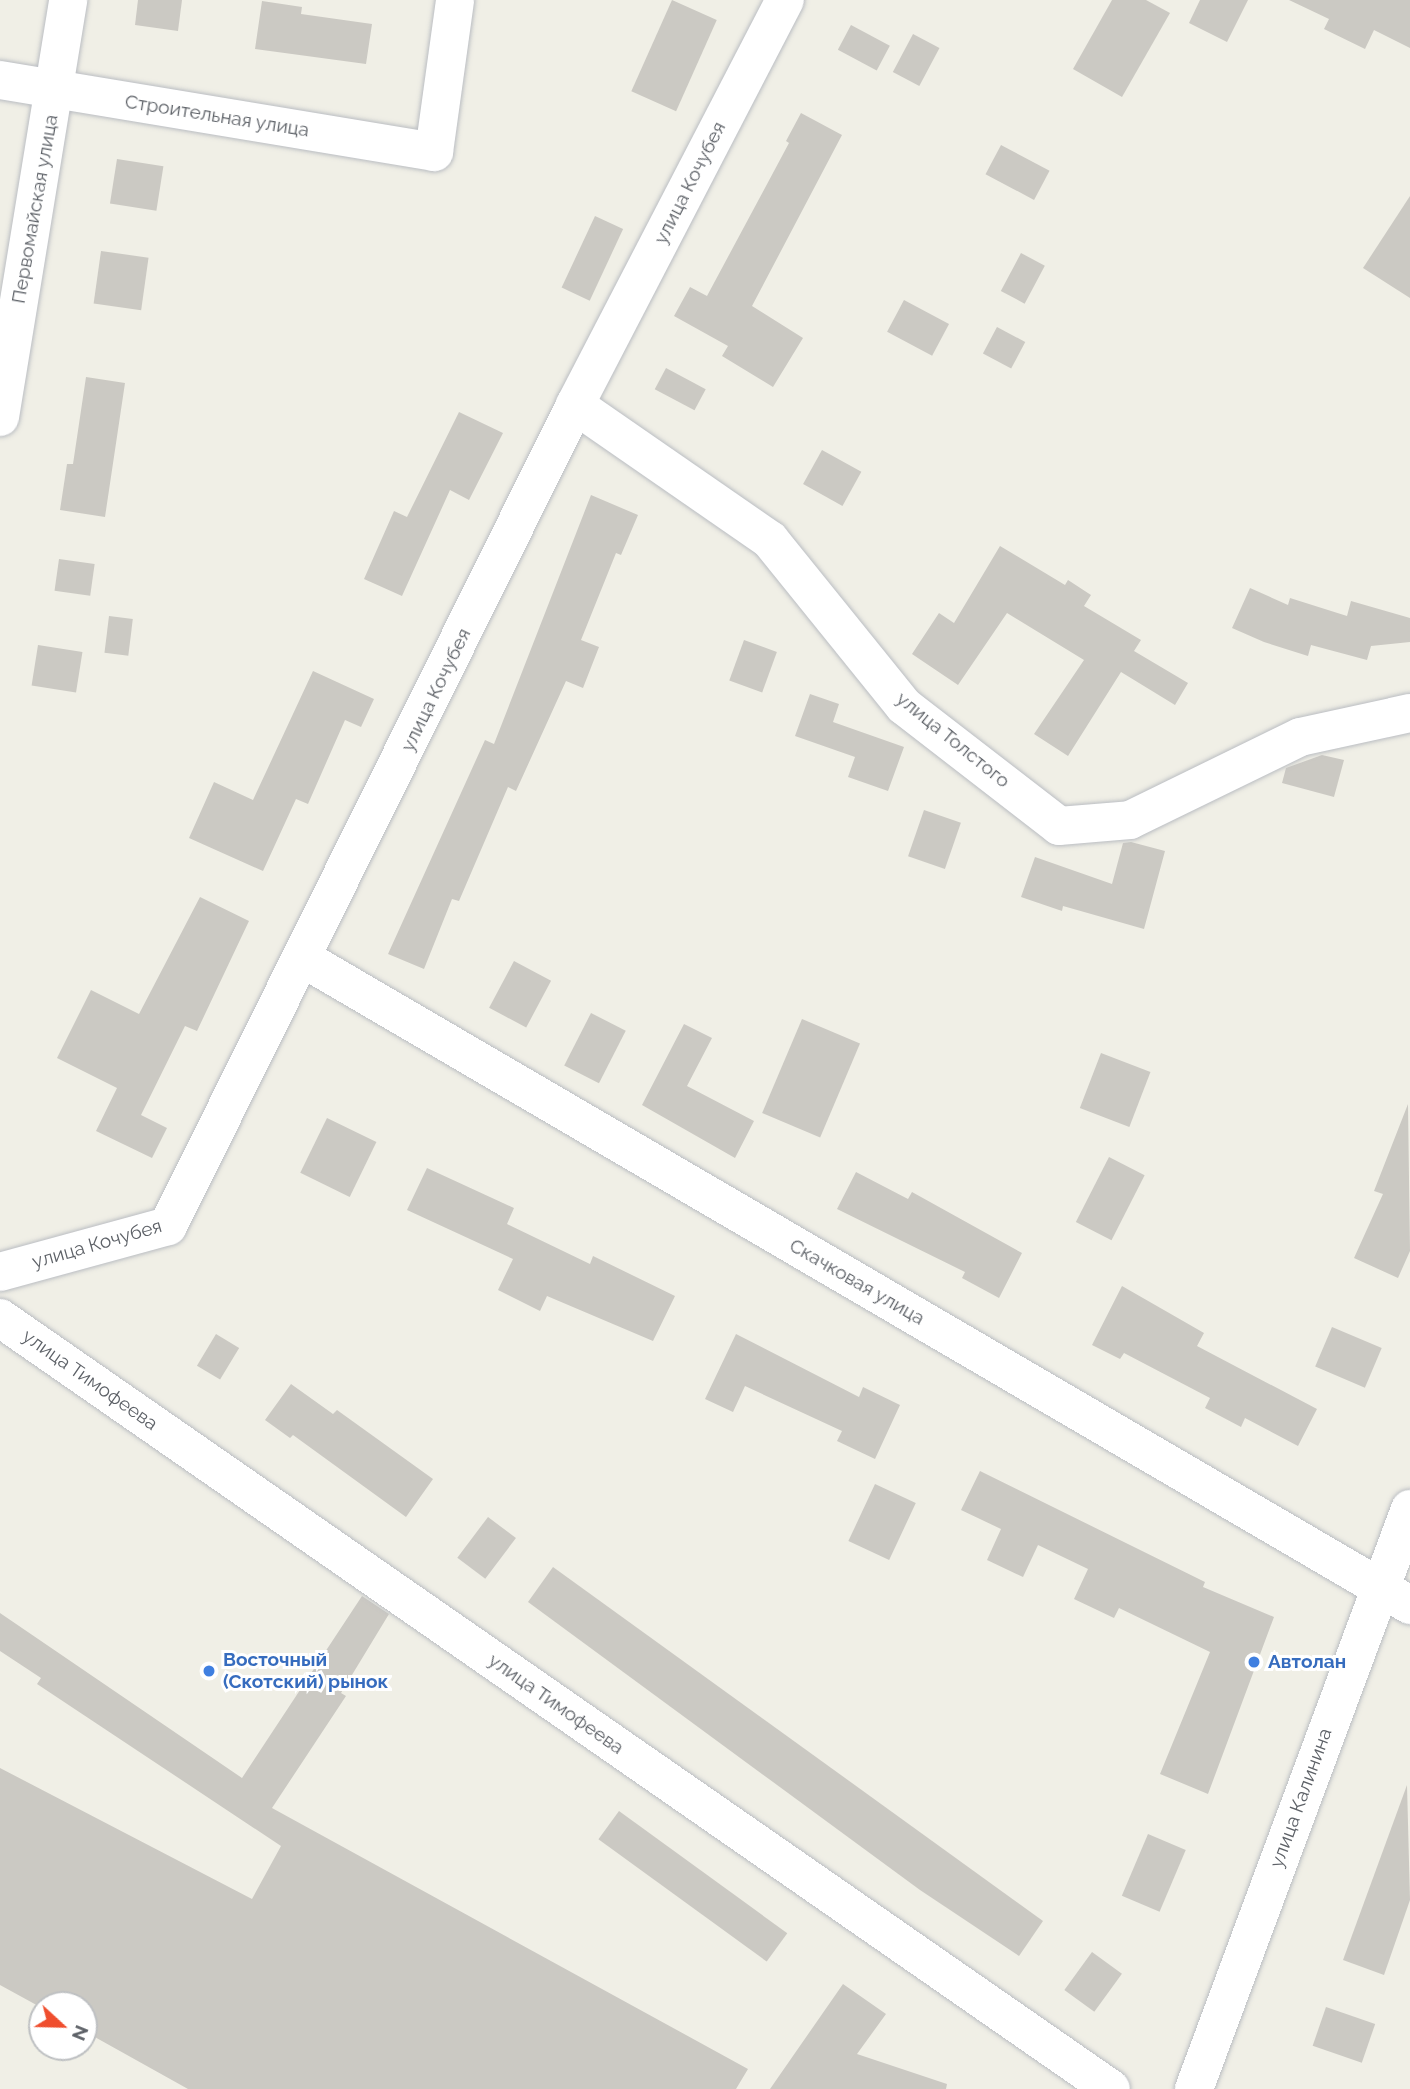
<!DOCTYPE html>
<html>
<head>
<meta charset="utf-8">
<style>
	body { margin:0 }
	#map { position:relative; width:1410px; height:2089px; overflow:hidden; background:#f0efe6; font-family:Raleway,sans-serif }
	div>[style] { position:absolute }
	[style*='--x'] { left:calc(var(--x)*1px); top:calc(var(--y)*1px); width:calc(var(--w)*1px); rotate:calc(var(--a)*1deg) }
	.building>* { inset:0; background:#cbc9c3; transform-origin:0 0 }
	.roads { filter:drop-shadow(0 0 2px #babdc2) drop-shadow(0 0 2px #babdc2) }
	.street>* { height:38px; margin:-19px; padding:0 19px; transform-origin:19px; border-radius:19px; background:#fff }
	.secondary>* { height:38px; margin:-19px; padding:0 19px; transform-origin:19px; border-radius:19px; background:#fff }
	.dots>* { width:19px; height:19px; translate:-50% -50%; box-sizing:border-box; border:4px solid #fff; border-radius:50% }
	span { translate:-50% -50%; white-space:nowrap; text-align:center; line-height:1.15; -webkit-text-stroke:6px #fff; paint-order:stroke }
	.street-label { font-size:19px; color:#5d6167 }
	.shop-label { font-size:19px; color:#366cbe; font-weight:700 }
	.left { translate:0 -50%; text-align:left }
	.north { position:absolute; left:28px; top:1991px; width:70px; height:70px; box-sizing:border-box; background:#fff; border:2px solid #bec0c2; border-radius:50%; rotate:112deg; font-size:19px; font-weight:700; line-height:28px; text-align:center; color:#5d6167 }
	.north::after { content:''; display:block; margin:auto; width:24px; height:32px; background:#ef4e2e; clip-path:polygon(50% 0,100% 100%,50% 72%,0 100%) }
</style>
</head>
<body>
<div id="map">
	<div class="building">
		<div style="clip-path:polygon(138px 0,182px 0,178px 31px,135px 25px)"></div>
		<div style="left:672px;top:0;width:49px;height:100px;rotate:24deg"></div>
		<div style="clip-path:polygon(1112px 0,1146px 0,1170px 13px,1122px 97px,1073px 69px)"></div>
		<div style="clip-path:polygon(1200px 0,1248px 0,1227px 42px,1189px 23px)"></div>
		<div style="clip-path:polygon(1289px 0,1410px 0,1410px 48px,1374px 30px,1365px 49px,1324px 29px,1329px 19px)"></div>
		<div style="clip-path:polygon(262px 1px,302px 7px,301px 14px,372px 24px,366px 64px,255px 49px)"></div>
		<div style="left:851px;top:25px;width:44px;height:28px;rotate:28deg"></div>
		<div style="left:913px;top:34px;width:30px;height:43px;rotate:28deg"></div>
		<div style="clip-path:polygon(801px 113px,842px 135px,752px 306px,803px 338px,773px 387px,722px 356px,728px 346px,674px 316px,690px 287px,707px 296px,789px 143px,786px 141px)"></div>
		<div style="left:1001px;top:145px;width:55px;height:33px;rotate:28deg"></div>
		<div style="left:117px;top:159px;width:47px;height:45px;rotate:9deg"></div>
		<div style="clip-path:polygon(1410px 196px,1410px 298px,1363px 268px)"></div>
		<div style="left:595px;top:216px;width:31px;height:79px;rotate:25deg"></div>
		<div style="left:101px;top:251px;width:48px;height:53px;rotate:8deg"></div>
		<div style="left:1021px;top:253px;width:27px;height:43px;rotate:28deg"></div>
		<div style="left:904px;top:300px;width:51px;height:36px;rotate:28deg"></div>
		<div style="left:997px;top:327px;width:32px;height:30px;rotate:28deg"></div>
		<div style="left:666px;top:368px;width:45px;height:24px;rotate:28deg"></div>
		<div style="clip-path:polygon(86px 377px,125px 383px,105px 517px,60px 510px,67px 464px,73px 464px)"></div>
		<div style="clip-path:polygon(459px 412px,503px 433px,469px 500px,450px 490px,402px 596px,364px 579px,394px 511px,407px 517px)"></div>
		<div style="left:822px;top:450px;width:45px;height:39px;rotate:29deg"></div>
		<div style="clip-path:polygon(591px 495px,638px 515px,621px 555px,616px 553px,581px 640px,599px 647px,583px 688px,566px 681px,516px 791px,508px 787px,459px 901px,452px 899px,424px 969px,388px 954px,485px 740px,494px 744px)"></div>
		<div style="clip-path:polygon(1000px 546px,1065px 585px,1068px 580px,1091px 595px,1084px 606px,1141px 640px,1134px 651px,1188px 683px,1175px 705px,1121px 672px,1068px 756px,1034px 734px,1084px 660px,1007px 613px,958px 685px,912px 654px,939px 613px,954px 623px)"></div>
		<div style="left:59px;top:559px;width:36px;height:32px;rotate:8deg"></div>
		<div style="clip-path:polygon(1250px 588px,1288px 605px,1290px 598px,1347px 616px,1351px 601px,1410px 618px,1410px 642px,1371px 646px,1367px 660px,1311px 645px,1308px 656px,1264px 642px,1232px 628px)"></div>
		<div style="left:109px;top:616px;width:24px;height:37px;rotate:7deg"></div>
		<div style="left:744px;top:640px;width:35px;height:43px;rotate:20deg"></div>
		<div style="left:38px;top:645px;width:45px;height:41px;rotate:9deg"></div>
		<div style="clip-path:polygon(313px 671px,374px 699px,361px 727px,345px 720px,308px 804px,296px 799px,263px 871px,189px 838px,214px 782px,253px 800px)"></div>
		<div style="clip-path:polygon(810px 694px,839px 704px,833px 722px,904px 747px,888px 791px,848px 777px,855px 757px,795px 736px)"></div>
		<div style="clip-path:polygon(1322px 755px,1344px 760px,1334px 797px,1282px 783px,1286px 768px)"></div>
		<div style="left:924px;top:810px;width:39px;height:49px;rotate:19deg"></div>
		<div style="clip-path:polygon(1131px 842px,1165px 851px,1144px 929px,1063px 906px,1062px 911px,1021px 897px,1035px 857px,1112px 884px,1123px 843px)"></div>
		<div style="clip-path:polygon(200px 897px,249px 921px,197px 1031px,185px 1026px,141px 1115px,167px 1128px,152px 1158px,96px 1131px,117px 1088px,57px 1058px,91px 990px,139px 1014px)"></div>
		<div style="left:514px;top:961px;width:42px;height:53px;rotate:28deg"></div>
		<div style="left:591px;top:1013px;width:39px;height:59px;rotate:27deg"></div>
		<div style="left:802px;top:1019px;width:63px;height:102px;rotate:23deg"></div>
		<div style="clip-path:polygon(684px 1024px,712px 1038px,687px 1086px,754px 1121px,735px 1158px,642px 1105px)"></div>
		<div style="left:1101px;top:1053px;width:53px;height:59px;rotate:21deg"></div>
		<div style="clip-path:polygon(1408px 1104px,1410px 1251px,1398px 1278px,1354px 1258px,1383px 1194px,1374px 1191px)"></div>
		<div style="left:327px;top:1118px;width:55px;height:61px;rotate:26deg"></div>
		<div style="left:1109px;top:1157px;width:40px;height:73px;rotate:27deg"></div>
		<div style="clip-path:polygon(427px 1168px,514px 1208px,507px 1224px,590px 1264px,593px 1256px,675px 1296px,653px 1341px,547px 1296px,540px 1311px,498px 1290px,513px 1259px,407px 1210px)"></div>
		<div style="clip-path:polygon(856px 1172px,908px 1199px,912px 1192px,1022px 1253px,999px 1298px,962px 1278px,965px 1272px,837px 1209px)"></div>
		<div style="clip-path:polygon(1122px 1286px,1204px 1333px,1197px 1346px,1317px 1409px,1298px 1446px,1245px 1418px,1241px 1427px,1205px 1408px,1210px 1398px,1124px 1353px,1120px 1359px,1092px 1345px)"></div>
		<div style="left:1332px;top:1327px;width:54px;height:43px;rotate:23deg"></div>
		<div style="left:216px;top:1334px;width:27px;height:37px;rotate:31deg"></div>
		<div style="clip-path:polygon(736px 1334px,859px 1397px,863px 1387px,900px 1405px,875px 1459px,837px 1441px,842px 1431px,745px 1386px,733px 1412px,705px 1399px)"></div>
		<div style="clip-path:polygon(291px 1384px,333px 1414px,337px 1410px,433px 1479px,406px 1517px,293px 1435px,290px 1438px,265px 1420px)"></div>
		<div style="clip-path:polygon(980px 1471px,1205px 1582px,1203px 1587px,1274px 1617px,1208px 1794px,1160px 1774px,1210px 1652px,1119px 1608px,1114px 1618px,1074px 1599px,1088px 1569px,1038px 1545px,1023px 1577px,987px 1560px,1001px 1529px,961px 1510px)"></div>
		<div style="left:875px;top:1484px;width:45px;height:63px;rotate:25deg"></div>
		<div style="left:488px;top:1517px;width:35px;height:51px;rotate:37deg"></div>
		<div style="clip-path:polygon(553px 1567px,1043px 1921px,1019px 1956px,920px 1890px,528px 1602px)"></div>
		<div style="clip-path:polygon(362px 1596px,389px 1614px,341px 1693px,346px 1696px,272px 1808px,748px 2069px,736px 2089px,188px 2089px,84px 2031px,84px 2005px,42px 2008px,0 1985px,0 1768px,252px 1899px,281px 1846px,37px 1684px,41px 1678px,0 1651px,0 1613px,242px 1778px)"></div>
		<div style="clip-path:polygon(1407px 1785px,1410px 1900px,1384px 1975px,1343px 1960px)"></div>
		<div style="left:619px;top:1811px;width:208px;height:35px;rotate:36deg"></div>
		<div style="left:1148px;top:1834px;width:41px;height:67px;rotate:23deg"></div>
		<div style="left:1092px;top:1952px;width:37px;height:47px;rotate:36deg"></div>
		<div style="clip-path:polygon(843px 1984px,886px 2014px,857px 2054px,947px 2084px,946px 2089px,770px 2089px)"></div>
		<div style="left:1326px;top:2007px;width:52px;height:41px;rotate:19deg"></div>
	</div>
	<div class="roads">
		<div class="street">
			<div style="--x:0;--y:80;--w:440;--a:9.4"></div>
			<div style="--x:434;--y:152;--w:153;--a:-82.1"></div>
			<div style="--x:575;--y:405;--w:237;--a:34.7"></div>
			<div style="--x:770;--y:540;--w:213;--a:51.1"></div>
			<div style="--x:904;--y:706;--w:196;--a:37.7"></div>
			<div style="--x:1059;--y:826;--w:71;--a:-4.8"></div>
			<div style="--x:1130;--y:820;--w:189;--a:-26"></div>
			<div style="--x:1300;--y:737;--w:113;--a:-12.3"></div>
			<div style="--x:0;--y:417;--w:423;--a:-80.7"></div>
			<div style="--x:304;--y:959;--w:1281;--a:30.29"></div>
			<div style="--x:0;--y:1272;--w:174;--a:-15.3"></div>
			<div style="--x:168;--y:1226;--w:916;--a:-63.63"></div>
			<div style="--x:575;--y:405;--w:456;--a:-62.6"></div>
			<div style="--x:0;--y:1318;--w:1352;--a:34.76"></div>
		</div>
		<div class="secondary">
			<div style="--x:1194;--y:2089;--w:619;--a:-69.57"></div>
		</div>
	</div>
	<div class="dots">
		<div style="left:1254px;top:1662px;background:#3f7fe0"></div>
		<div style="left:209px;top:1671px;background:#3f7fe0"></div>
	</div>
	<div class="street-label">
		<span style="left:217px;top:116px;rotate:9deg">Строительная улица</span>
		<span style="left:690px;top:183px;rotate:-63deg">улица Кочубея</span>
		<span style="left:35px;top:209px;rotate:-80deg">Первомайская улица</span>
		<span style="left:436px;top:690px;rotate:-64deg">улица Кочубея</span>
		<span style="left:953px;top:740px;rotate:39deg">улица Толстого</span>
		<span style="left:97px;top:1244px;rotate:-16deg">улица Кочубея</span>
		<span style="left:857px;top:1282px;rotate:30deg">Скачковая улица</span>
		<span style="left:90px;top:1380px;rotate:35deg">улица Тимофеева</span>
		<span style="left:556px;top:1704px;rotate:35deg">улица Тимофеева</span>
		<span style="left:1301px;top:1798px;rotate:-70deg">улица Калинина</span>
	</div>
	<div class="shop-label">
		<span class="left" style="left:223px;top:1671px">Восточный<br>(Скотский) рынок</span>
		<span class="left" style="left:1268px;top:1662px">Автолан</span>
	</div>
	<div class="north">N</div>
</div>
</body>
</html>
